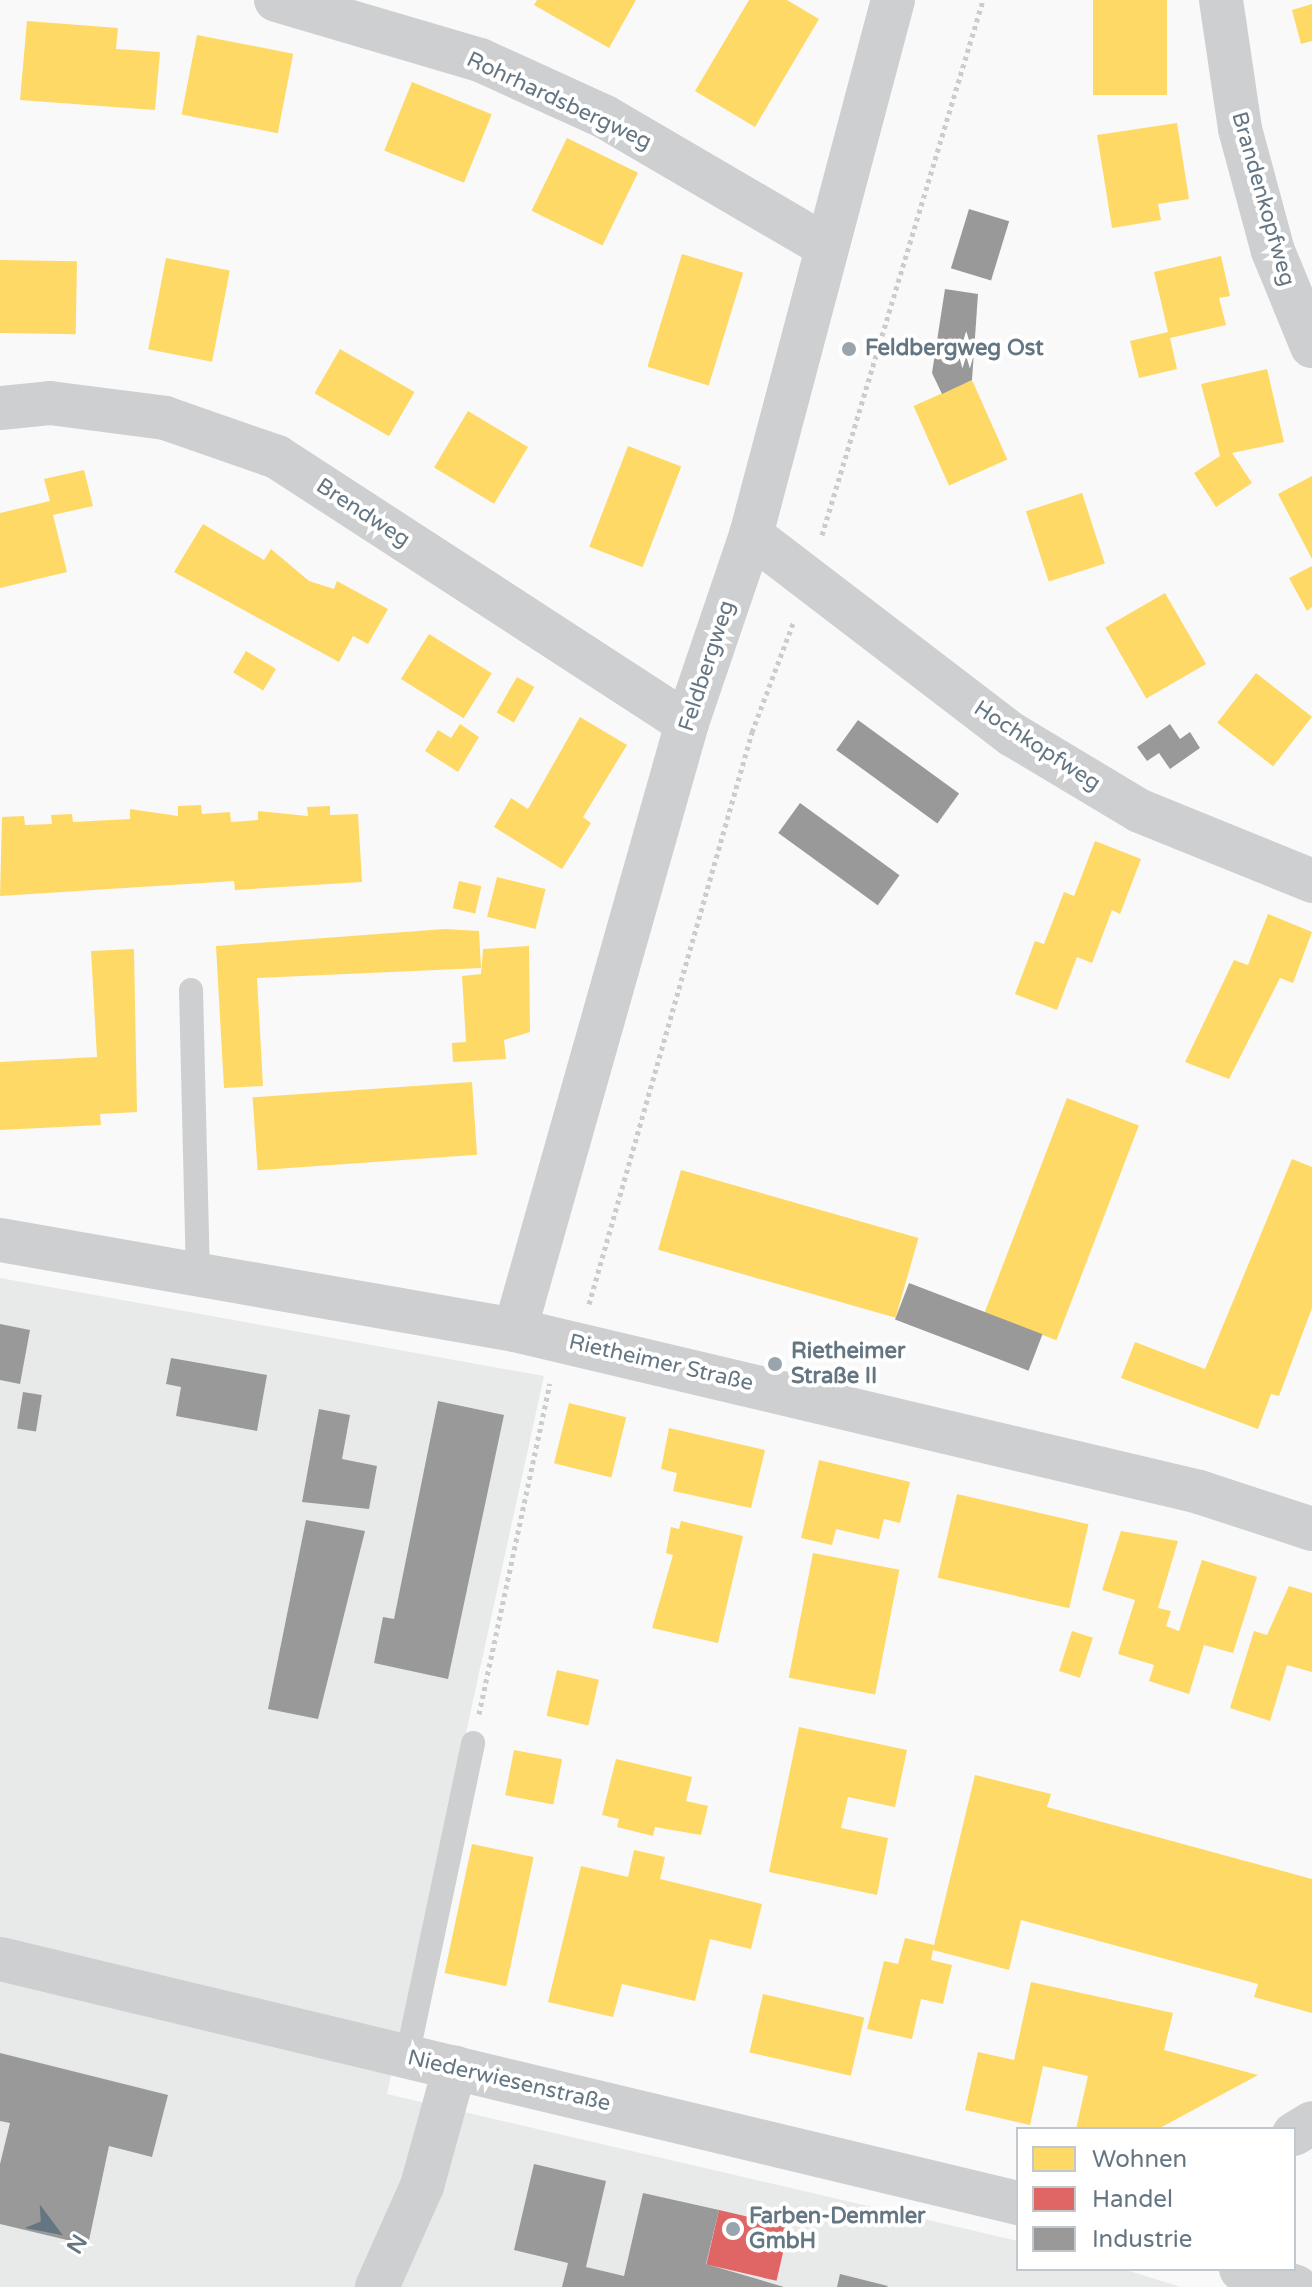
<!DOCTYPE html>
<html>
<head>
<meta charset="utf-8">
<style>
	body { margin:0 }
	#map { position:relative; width:1312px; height:2287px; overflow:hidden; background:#f9f9f9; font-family:"Varela Round",sans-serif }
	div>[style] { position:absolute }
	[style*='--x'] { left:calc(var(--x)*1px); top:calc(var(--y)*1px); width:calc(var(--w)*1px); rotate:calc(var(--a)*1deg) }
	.built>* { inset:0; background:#e8e9e9 }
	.homes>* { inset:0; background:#ffd966; transform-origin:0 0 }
	.shops>* { inset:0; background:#e06666; transform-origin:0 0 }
	.industry>* { inset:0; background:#999; transform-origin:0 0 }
	.path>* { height:5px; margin-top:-2.5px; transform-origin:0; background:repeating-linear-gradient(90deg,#cbcccd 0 4px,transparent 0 8px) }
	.service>* { height:24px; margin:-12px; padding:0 12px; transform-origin:12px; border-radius:12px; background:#cecfd0 }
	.minor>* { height:44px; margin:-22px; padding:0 22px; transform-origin:22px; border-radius:22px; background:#cecfd0 }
	.tertiary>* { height:44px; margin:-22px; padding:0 22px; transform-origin:22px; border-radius:22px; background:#cecfd0 }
	.dots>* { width:22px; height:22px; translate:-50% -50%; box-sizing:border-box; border:4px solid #fff; border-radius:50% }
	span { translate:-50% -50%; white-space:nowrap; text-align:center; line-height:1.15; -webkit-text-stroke:8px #fff; paint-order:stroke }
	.street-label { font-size:22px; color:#657683 }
	.poi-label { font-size:22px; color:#657683; font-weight:700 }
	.left { translate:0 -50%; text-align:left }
	.legend { position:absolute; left:1016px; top:2127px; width:280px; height:144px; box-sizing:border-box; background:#fff; border:2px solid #c1c8cd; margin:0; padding:10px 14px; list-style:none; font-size:24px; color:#657683 }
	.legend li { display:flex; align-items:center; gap:16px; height:40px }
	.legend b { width:40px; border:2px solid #c1c8cd }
	.north { position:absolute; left:16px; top:2191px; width:80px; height:80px; -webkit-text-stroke:6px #fff; paint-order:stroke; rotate:122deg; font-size:22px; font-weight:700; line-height:32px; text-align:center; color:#657683 }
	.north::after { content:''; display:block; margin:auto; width:28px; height:36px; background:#657683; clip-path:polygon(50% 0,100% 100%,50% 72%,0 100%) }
</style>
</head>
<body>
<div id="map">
	<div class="built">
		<div style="clip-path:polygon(0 1278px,544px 1376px,387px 2094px,1018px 2241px,1018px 2269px,1123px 2269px,1181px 2287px,0 2287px)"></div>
	</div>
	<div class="homes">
		<div style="clip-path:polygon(537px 0,636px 0,609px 48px,534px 5px)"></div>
		<div style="clip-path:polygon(749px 0,787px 0,819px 19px,755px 127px,695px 91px)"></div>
		<div style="left:1093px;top:0;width:74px;height:95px"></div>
		<div style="clip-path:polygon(1312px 4px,1312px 41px,1301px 44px,1292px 10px)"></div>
		<div style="clip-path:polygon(27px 21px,118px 28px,116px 49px,160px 52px,155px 110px,20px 100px)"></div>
		<div style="left:197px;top:35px;width:98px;height:81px;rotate:11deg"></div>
		<div style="left:412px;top:82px;width:86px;height:74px;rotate:22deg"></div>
		<div style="clip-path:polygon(1177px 123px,1189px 199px,1158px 204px,1161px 220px,1112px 228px,1097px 135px)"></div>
		<div style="left:567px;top:138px;width:79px;height:81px;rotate:26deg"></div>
		<div style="left:682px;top:254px;width:64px;height:118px;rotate:17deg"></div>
		<div style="clip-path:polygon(1221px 256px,1230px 296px,1219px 298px,1226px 325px,1170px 338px,1177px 369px,1139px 378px,1130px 341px,1168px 332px,1154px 272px)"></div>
		<div style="left:166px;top:258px;width:65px;height:93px;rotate:11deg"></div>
		<div style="left:0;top:260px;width:77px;height:73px;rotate:1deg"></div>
		<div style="left:340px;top:349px;width:86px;height:51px;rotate:30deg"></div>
		<div style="clip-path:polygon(1267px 369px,1284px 442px,1232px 453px,1252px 483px,1216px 507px,1194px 473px,1220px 456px,1201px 384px)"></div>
		<div style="left:972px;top:380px;width:87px;height:64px;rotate:66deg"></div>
		<div style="left:468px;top:411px;width:70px;height:66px;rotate:31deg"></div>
		<div style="left:628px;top:446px;width:57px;height:108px;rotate:21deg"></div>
		<div style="clip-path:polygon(84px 470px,93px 506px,53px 515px,67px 572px,0 588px,0 513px,50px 501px,44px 479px)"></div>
		<div style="clip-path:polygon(1312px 476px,1312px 559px,1278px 494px)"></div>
		<div style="left:1082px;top:493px;width:74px;height:59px;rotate:72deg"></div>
		<div style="clip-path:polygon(203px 524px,264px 560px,271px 549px,309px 581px,334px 589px,337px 581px,388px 609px,368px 644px,353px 636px,339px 662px,174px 572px)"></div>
		<div style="clip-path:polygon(1312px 566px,1312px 607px,1307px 611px,1289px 578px)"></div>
		<div style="left:1165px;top:593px;width:82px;height:69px;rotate:60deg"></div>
		<div style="left:429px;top:634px;width:74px;height:53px;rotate:32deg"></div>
		<div style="left:246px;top:651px;width:35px;height:25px;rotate:31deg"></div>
		<div style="left:1256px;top:673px;width:71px;height:63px;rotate:38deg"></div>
		<div style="left:517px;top:677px;width:20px;height:41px;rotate:30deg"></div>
		<div style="clip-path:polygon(580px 717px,627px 745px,583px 817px,591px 823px,562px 869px,494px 827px,511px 798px,528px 809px)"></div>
		<div style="clip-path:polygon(460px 724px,479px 737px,458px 772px,425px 751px,438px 730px,451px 738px)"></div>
		<div style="clip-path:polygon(201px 805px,202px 814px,230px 812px,231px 822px,258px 820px,258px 811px,308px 816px,307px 807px,330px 806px,330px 815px,358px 814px,362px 882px,235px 890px,234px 881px,0 896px,2px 817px,24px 816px,25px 825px,52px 824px,51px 815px,72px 814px,73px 822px,130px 819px,130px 809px,178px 816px,178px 806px)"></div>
		<div style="clip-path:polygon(1095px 841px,1141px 859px,1120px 914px,1112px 910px,1092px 963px,1077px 957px,1057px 1010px,1015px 994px,1035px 941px,1044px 944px,1064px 892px,1074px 896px)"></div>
		<div style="left:497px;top:877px;width:50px;height:41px;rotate:14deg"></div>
		<div style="left:459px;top:881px;width:23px;height:28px;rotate:13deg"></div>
		<div style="clip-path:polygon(1268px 914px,1312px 932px,1293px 983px,1280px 978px,1229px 1079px,1185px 1062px,1234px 960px,1248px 965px)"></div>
		<div style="clip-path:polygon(445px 929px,479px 931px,481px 968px,257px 978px,263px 1086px,224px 1088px,216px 946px)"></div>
		<div style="clip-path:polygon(529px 946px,530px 1032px,504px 1040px,506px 1059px,453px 1062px,452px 1043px,466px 1042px,462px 976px,481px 974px,483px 949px)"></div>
		<div style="clip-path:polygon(134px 949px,137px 1112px,100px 1114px,101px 1125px,0 1130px,0 1062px,97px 1057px,91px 951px)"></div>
		<div style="left:472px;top:1082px;width:73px;height:220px;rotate:86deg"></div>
		<div style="left:1067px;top:1098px;width:77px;height:230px;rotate:21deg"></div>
		<div style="clip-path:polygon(1292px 1159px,1312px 1167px,1312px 1308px,1279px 1396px,1271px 1394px,1258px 1429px,1121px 1378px,1135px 1342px,1205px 1369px)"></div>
		<div style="left:681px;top:1170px;width:247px;height:83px;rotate:16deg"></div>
		<div style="left:569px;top:1403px;width:59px;height:62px;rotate:14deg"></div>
		<div style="clip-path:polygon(669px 1428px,765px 1450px,751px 1508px,673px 1491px,677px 1473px,661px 1469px)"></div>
		<div style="clip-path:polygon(819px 1460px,910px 1482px,900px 1523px,884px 1519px,879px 1539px,836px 1529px,832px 1545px,801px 1538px)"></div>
		<div style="left:957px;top:1494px;width:135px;height:86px;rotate:13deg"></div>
		<div style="clip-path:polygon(681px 1521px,743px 1536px,718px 1643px,652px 1628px,673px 1555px,666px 1553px,671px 1527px,679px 1529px)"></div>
		<div style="clip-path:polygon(1121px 1531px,1178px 1541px,1158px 1608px,1171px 1611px,1166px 1626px,1179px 1631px,1202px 1560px,1257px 1577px,1233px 1653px,1204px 1645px,1189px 1694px,1149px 1681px,1154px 1665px,1118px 1654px,1135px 1600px,1102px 1590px)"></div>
		<div style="left:813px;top:1553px;width:88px;height:127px;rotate:11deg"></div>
		<div style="clip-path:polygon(1289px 1586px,1312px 1593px,1312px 1672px,1287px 1665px,1270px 1721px,1230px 1708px,1254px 1631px,1267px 1635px)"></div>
		<div style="left:1072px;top:1631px;width:22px;height:42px;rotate:18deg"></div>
		<div style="left:557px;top:1670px;width:43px;height:47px;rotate:13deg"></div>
		<div style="clip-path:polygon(799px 1727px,907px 1750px,895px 1807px,848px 1797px,841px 1828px,888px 1838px,877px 1895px,769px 1872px)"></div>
		<div style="left:514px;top:1750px;width:49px;height:46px;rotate:11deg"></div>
		<div style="clip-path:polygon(616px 1759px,692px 1777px,686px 1801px,708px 1806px,701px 1835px,655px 1827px,653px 1836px,617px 1827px,619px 1819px,602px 1815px)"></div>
		<div style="clip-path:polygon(975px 1775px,1051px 1794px,1047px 1807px,1312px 1879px,1312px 2013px,1254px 1997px,1258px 1984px,1021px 1920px,1009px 1970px,933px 1950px,931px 1960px,952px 1965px,943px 2004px,921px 1999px,912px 2039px,867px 2029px,884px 1961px,898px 1964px,905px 1938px,934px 1945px)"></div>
		<div style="left:472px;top:1844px;width:63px;height:132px;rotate:12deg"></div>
		<div style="clip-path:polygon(634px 1850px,665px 1857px,660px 1879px,762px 1904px,751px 1949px,710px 1939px,695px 2001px,622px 1984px,613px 2017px,548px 2002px,581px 1866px,628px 1877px)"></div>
		<div style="clip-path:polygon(1031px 1982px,1173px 2013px,1164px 2050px,1258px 2075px,1158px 2129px,1076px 2129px,1088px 2076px,1043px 2066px,1030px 2125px,965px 2110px,978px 2052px,1014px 2060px)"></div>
		<div style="left:763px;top:1994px;width:104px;height:60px;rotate:13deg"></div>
	</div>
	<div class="shops">
		<div style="left:719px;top:2210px;width:72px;height:56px;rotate:13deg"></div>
	</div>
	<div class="industry">
		<div style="left:969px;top:209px;width:42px;height:62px;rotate:17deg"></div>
		<div style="clip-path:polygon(945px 289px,978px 294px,972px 380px,942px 394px,932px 373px)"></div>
		<div style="left:858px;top:720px;width:125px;height:37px;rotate:36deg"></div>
		<div style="clip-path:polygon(1170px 724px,1180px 739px,1190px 732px,1200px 748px,1170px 769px,1159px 753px,1147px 761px,1137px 747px)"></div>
		<div style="left:800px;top:803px;width:123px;height:37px;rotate:36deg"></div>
		<div style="left:909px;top:1283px;width:143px;height:39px;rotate:21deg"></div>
		<div style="clip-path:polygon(0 1324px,30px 1330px,20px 1384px,0 1380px)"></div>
		<div style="clip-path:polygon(171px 1358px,267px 1375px,257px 1431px,176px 1416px,181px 1387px,166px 1384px)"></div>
		<div style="left:23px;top:1392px;width:19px;height:37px;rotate:9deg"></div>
		<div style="clip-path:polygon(438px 1401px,504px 1415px,448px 1679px,374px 1663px,383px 1617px,394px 1619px)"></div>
		<div style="clip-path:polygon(319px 1409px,350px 1415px,342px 1459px,377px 1466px,369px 1509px,302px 1502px)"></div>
		<div style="clip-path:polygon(306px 1520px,365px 1531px,318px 1719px,268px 1709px)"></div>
		<div style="clip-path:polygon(0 2053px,168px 2095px,152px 2157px,109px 2146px,88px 2245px,0 2224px,0 2164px,10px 2123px,0 2121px)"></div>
		<div style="clip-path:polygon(534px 2164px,606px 2181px,586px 2267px,624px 2276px,643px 2193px,719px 2210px,706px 2264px,784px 2287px,562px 2287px,568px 2263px,514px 2250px)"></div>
		<div style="clip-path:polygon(840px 2274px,888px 2286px,887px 2287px,837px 2287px)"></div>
	</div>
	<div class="path">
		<div style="--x:822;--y:535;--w:559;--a:-73.25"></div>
		<div style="--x:589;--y:1304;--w:595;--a:-74.09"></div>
		<div style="--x:752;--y:732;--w:119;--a:-69.3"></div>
		<div style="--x:479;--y:1714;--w:338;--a:-77.9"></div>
	</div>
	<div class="service">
		<div style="--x:191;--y:990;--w:283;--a:88.6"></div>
		<div style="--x:407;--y:2057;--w:321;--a:-78.1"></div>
	</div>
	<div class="minor">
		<div style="--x:276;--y:0;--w:213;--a:16.4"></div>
		<div style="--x:480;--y:60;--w:137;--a:24.5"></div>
		<div style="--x:605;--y:117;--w:254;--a:30.3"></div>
		<div style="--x:1221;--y:0;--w:130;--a:81.6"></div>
		<div style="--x:1240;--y:129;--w:126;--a:74.9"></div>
		<div style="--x:1273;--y:251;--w:103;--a:67.7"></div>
		<div style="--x:0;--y:408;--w:50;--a:-5.7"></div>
		<div style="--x:50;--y:403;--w:116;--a:7.4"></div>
		<div style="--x:165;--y:418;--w:119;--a:19.2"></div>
		<div style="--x:277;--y:457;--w:489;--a:33"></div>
		<div style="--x:751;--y:535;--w:330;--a:37.4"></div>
		<div style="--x:1013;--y:735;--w:148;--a:30.9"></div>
		<div style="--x:1140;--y:811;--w:186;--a:22.1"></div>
		<div style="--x:0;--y:1240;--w:523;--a:9.91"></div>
		<div style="--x:515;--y:1330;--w:703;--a:13.32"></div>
		<div style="--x:1199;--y:1492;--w:119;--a:18.1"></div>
		<div style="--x:515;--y:1330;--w:631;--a:-74.18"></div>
		<div style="--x:687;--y:723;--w:199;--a:-71.2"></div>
		<div style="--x:751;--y:535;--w:554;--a:-75.14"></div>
		<div style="--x:1294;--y:2134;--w:21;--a:-31"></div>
		<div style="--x:377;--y:2287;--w:111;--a:-66"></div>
		<div style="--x:422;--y:2186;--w:123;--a:-74.5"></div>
	</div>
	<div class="tertiary">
		<div style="--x:0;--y:1959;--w:1047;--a:13.48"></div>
		<div style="--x:1241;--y:2269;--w:58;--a:18.1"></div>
	</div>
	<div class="dots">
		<div style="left:849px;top:349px;background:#99a4ac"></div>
		<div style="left:775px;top:1364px;background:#99a4ac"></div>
		<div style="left:733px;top:2229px;background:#99a4ac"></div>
	</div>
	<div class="street-label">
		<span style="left:559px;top:101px;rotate:25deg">Rohrhardsbergweg</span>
		<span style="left:1263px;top:199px;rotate:74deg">Brandenkopfweg</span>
		<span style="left:363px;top:513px;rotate:33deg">Brendweg</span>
		<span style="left:707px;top:666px;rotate:-72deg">Feldbergweg</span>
		<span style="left:1037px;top:746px;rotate:33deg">Hochkopfweg</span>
		<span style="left:661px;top:1363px;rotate:13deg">Rietheimer Straße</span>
		<span style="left:509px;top:2081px;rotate:13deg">Niederwiesenstraße</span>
	</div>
	<div class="poi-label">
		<span class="left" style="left:865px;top:349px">Feldbergweg Ost</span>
		<span class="left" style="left:791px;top:1364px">Rietheimer<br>Straße II</span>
		<span class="left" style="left:749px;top:2229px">Farben-Demmler<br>GmbH</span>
	</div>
	<ul class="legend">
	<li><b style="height:22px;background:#ffd966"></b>Wohnen</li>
	<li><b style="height:22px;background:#e06666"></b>Handel</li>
	<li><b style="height:22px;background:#999"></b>Industrie</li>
	</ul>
	<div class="north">N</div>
</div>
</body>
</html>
